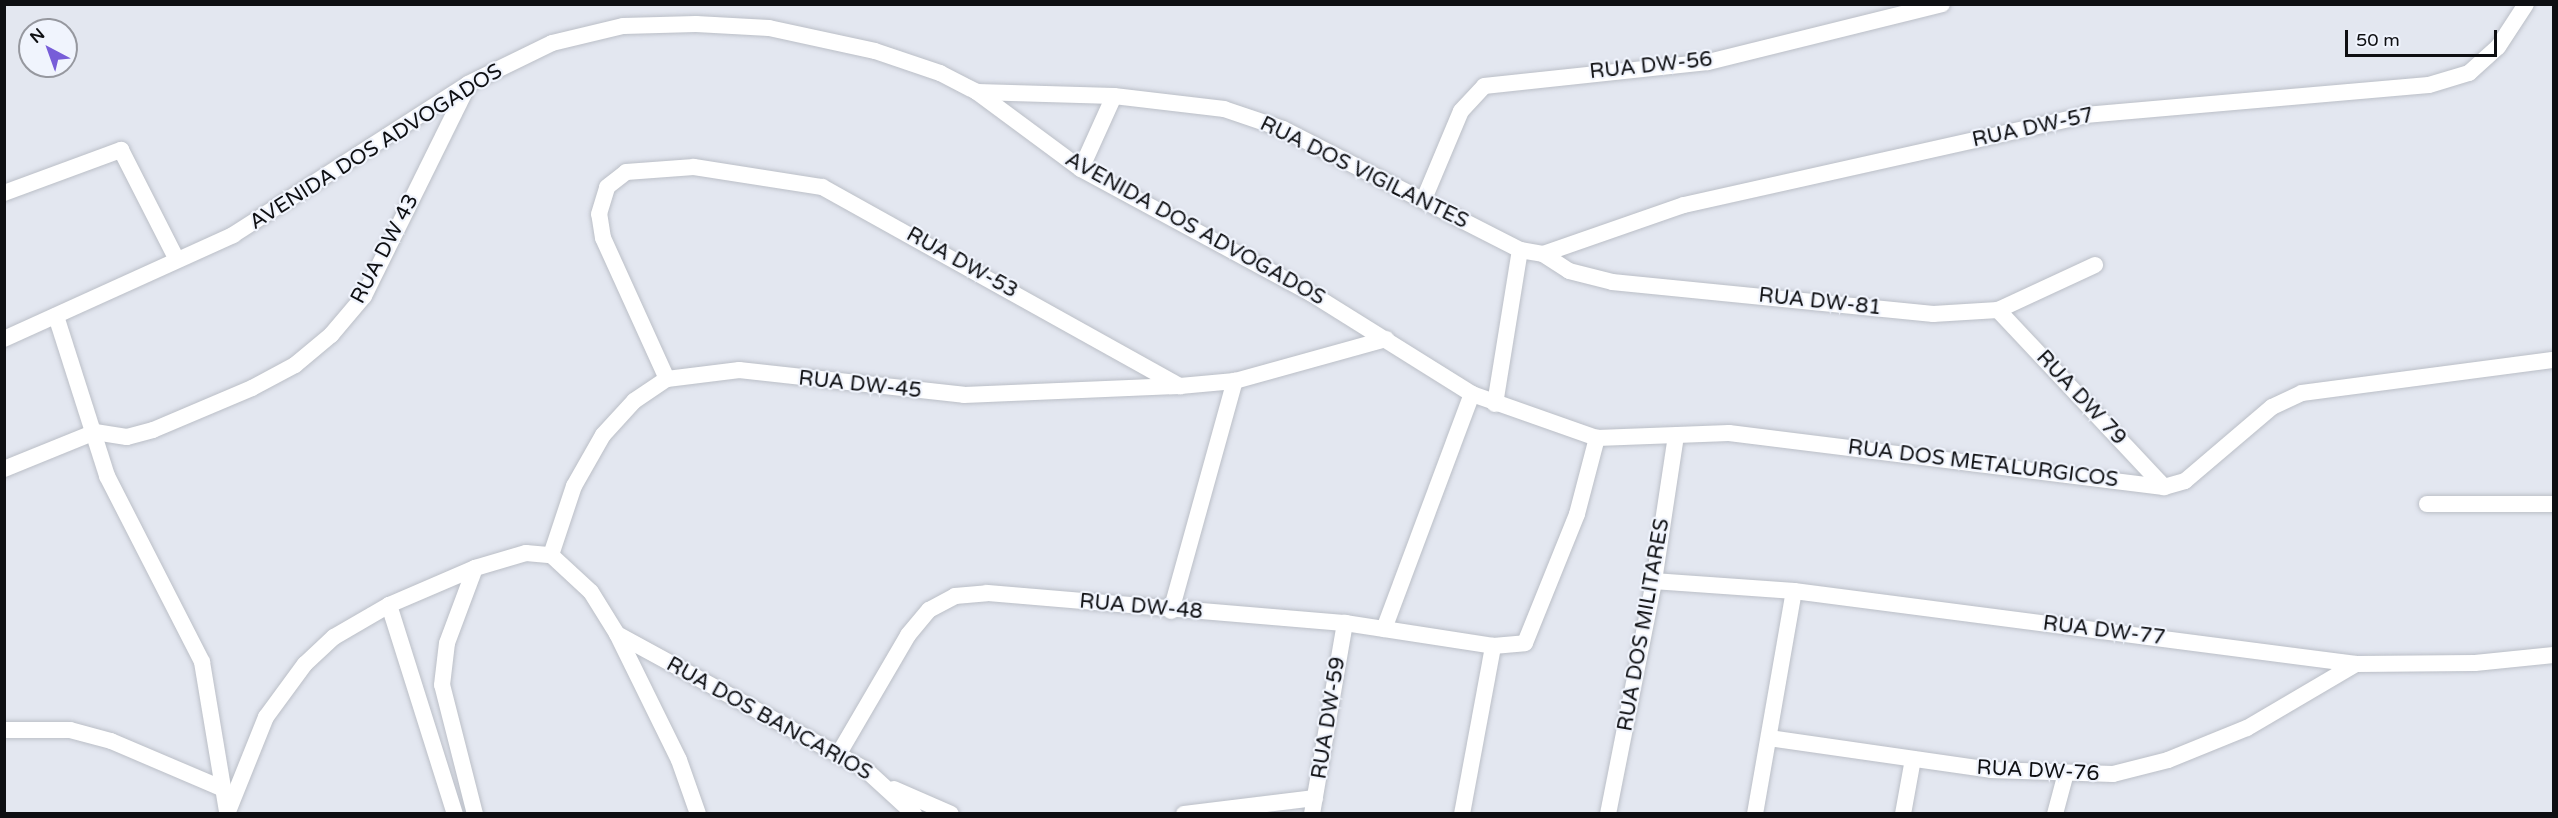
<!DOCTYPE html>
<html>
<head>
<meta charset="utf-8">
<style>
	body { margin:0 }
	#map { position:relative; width:2558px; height:818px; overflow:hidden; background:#e3e7f0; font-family:"Varela Round",sans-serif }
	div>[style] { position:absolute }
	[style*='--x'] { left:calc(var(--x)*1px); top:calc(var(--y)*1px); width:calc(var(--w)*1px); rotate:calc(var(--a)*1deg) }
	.roads { filter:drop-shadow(0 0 2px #bbbfc7) drop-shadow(0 0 2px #bbbfc7) }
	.street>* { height:16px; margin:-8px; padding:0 8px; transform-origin:8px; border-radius:8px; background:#fff }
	span { translate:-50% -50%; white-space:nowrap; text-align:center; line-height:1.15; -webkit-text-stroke:4.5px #f0f4fd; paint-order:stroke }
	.street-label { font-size:21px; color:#0e0f12 }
	.frame { position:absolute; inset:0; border:6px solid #0e0f12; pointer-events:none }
	.north { position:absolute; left:18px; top:18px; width:60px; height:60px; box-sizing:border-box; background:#f0f4fd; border:2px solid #96989f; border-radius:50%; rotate:319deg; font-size:16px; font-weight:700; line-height:24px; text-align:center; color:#0e0f12 }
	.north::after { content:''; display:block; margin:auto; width:21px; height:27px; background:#775dd8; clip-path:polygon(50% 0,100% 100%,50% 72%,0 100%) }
	.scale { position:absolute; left:2345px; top:30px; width:152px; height:27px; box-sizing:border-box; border:3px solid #0e0f12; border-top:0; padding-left:8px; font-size:18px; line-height:21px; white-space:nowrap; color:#0e0f12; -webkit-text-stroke:4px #f0f4fd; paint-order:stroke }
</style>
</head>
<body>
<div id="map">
	<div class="roads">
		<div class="street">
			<div style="--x:977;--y:92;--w:137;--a:1.7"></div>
			<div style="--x:1114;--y:96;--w:111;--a:6.7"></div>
			<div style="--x:1224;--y:109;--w:62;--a:18.7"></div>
			<div style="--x:1283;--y:129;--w:266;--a:27"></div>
			<div style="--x:1520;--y:250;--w:23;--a:10"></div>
			<div style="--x:1543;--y:254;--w:149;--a:-19.2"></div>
			<div style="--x:1684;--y:205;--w:411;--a:-12.6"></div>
			<div style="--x:2085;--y:115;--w:345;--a:-5"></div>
			<div style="--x:2429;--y:85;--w:42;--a:-16.7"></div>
			<div style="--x:2469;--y:73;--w:39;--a:-42"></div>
			<div style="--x:2498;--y:47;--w:51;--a:-56.9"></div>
			<div style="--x:1081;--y:169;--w:80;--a:-65.7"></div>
			<div style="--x:4;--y:193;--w:125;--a:-20.2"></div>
			<div style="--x:121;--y:150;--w:121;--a:63"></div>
			<div style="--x:1424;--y:199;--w:95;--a:-67.2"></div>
			<div style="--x:1461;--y:111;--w:34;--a:-47"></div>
			<div style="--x:1484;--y:86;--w:225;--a:-6.1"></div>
			<div style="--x:1708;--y:62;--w:241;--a:-13.9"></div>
			<div style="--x:1543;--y:254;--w:31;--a:33"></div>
			<div style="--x:1569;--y:271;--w:44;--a:14.3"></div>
			<div style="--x:1612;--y:282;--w:323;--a:5.7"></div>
			<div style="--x:1933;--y:314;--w:65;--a:-3.5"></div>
			<div style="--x:1998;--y:310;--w:107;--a:-24.9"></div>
			<div style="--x:1998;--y:310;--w:243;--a:46.8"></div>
			<div style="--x:56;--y:316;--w:168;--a:72.3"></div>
			<div style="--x:107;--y:476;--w:209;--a:62.9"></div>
			<div style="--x:202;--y:662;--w:152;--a:80.5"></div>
			<div style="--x:4;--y:339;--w:252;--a:-24.4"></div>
			<div style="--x:233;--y:235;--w:279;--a:-32.7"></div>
			<div style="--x:468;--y:84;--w:93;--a:-26"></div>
			<div style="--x:552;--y:43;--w:73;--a:-13.5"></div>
			<div style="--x:623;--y:26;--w:73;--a:-1.6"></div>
			<div style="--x:696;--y:24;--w:73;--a:3.1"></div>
			<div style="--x:769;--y:28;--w:108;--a:12.2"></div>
			<div style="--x:875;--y:51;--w:69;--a:18.7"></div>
			<div style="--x:940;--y:73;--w:42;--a:27.2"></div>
			<div style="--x:977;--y:92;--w:129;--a:36.5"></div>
			<div style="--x:1081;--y:169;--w:263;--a:28.4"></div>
			<div style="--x:1312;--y:294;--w:189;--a:32"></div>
			<div style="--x:1472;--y:394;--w:133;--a:19.4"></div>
			<div style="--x:1597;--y:438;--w:132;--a:-2.2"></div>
			<div style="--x:1729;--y:433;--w:438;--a:7.1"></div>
			<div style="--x:2164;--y:487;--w:22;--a:-16"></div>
			<div style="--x:2185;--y:481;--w:114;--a:-40.4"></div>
			<div style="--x:2272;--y:407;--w:33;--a:-25"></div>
			<div style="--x:2302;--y:393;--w:254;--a:-7.5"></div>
			<div style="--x:667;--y:379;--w:155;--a:-114.4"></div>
			<div style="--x:603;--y:238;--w:24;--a:-99"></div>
			<div style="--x:599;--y:214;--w:28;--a:-73"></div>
			<div style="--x:607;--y:187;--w:24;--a:-38"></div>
			<div style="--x:626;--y:172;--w:68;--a:-4.2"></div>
			<div style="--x:694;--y:167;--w:130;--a:8.9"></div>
			<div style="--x:822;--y:187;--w:410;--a:29.1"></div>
			<div style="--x:1495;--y:404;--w:156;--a:-80.8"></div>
			<div style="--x:95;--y:432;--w:32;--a:9"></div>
			<div style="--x:127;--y:437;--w:27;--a:-15"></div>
			<div style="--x:153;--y:430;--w:108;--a:-23"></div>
			<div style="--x:252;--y:388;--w:49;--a:-28.1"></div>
			<div style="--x:295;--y:365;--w:47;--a:-39.8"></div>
			<div style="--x:331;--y:335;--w:51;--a:-49.8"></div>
			<div style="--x:364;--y:296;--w:234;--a:-63.7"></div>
			<div style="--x:4;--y:469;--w:98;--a:-22.1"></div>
			<div style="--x:2427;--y:504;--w:127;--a:0"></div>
			<div style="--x:551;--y:555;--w:73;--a:-71.6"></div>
			<div style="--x:574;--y:486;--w:59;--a:-60.4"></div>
			<div style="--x:603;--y:435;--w:46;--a:-47.6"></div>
			<div style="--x:634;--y:401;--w:40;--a:-34"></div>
			<div style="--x:667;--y:379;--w:73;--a:-7.1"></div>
			<div style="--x:739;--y:370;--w:226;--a:6.3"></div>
			<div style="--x:964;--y:395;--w:216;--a:-2.4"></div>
			<div style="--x:1180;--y:386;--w:55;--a:-5.2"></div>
			<div style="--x:1235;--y:381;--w:157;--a:-15.5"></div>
			<div style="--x:551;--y:555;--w:54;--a:42.8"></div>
			<div style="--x:591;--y:592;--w:49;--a:58.2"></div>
			<div style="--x:617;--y:634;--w:140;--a:63.8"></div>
			<div style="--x:679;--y:760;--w:57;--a:70.6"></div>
			<div style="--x:1654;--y:581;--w:140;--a:4.1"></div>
			<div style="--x:1794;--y:591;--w:567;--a:7.4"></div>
			<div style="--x:2356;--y:664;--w:119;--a:-0.5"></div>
			<div style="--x:2475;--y:663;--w:79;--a:-5.8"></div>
			<div style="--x:389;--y:605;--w:219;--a:72.5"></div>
			<div style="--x:1171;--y:611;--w:239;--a:-74.5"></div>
			<div style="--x:1384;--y:629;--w:251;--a:-69.5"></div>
			<div style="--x:617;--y:634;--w:284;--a:28.6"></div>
			<div style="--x:866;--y:770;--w:65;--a:42.5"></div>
			<div style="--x:4;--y:730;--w:66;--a:0"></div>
			<div style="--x:70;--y:730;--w:42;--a:15"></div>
			<div style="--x:111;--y:741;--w:117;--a:23.1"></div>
			<div style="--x:1769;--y:738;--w:224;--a:8.2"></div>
			<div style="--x:1991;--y:770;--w:122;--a:1.9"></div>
			<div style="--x:2113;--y:774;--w:57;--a:-14.3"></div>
			<div style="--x:2168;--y:760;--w:85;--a:-22.1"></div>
			<div style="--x:2247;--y:728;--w:126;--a:-30.4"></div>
			<div style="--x:838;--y:755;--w:139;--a:-59.7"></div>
			<div style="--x:908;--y:635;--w:33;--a:-50"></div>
			<div style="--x:929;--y:610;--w:30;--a:-28"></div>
			<div style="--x:955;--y:596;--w:32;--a:-5"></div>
			<div style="--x:987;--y:593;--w:359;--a:4.8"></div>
			<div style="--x:1345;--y:623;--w:150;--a:8.8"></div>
			<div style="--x:1493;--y:646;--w:32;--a:-5"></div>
			<div style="--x:1525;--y:643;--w:139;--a:-68"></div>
			<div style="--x:1577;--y:514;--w:79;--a:-75.3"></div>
			<div style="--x:894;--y:789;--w:62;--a:23.7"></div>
			<div style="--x:227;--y:814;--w:105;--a:-68.1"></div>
			<div style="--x:266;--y:717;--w:66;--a:-53.7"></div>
			<div style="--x:305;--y:664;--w:40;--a:-43"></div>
			<div style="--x:334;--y:637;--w:64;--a:-30.2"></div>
			<div style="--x:389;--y:605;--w:94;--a:-23.3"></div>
			<div style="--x:475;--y:568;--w:53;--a:-16.4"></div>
			<div style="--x:526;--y:553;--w:25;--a:5"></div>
			<div style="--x:475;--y:814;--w:133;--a:-104.3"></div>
			<div style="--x:442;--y:685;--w:42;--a:-83.2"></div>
			<div style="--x:447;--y:643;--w:80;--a:-69.5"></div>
			<div style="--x:1184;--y:814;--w:132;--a:-7"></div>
			<div style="--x:1312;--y:814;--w:194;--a:-80.2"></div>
			<div style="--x:1462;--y:814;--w:171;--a:-79.5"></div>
			<div style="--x:1608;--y:814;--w:237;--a:-78.8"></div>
			<div style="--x:1654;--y:581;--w:147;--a:-81.4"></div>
			<div style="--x:1755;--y:814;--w:226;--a:-80.1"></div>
			<div style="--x:1903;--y:814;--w:56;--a:-79.7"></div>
			<div style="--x:2055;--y:814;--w:38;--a:-75"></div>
		</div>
	</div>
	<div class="street-label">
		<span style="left:1651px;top:66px;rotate:-6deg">RUA DW-56</span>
		<span style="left:2033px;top:128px;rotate:-12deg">RUA DW-57</span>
		<span style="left:376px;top:147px;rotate:-32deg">AVENIDA DOS ADVOGADOS</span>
		<span style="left:1364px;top:173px;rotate:26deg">RUA DOS VIGILANTES</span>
		<span style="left:1195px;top:229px;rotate:29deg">AVENIDA DOS ADVOGADOS</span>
		<span style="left:385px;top:249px;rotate:-62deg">RUA DW 43</span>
		<span style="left:962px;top:263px;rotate:29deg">RUA DW-53</span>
		<span style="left:1820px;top:302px;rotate:6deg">RUA DW-81</span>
		<span style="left:860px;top:385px;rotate:6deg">RUA DW-45</span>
		<span style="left:2081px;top:398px;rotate:47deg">RUA DW 79</span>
		<span style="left:1983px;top:464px;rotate:7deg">RUA DOS METALURGICOS</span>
		<span style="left:1141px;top:607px;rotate:5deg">RUA DW-48</span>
		<span style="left:1644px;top:625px;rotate:-80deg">RUA DOS MILITARES</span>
		<span style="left:2104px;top:631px;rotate:7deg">RUA DW-77</span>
		<span style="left:1329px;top:718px;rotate:-81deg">RUA DW-59</span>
		<span style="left:769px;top:719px;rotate:29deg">RUA DOS BANCARIOS</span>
		<span style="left:2038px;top:771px;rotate:3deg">RUA DW-76</span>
	</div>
	<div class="frame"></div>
	<div class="north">N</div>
	<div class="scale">50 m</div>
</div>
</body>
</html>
